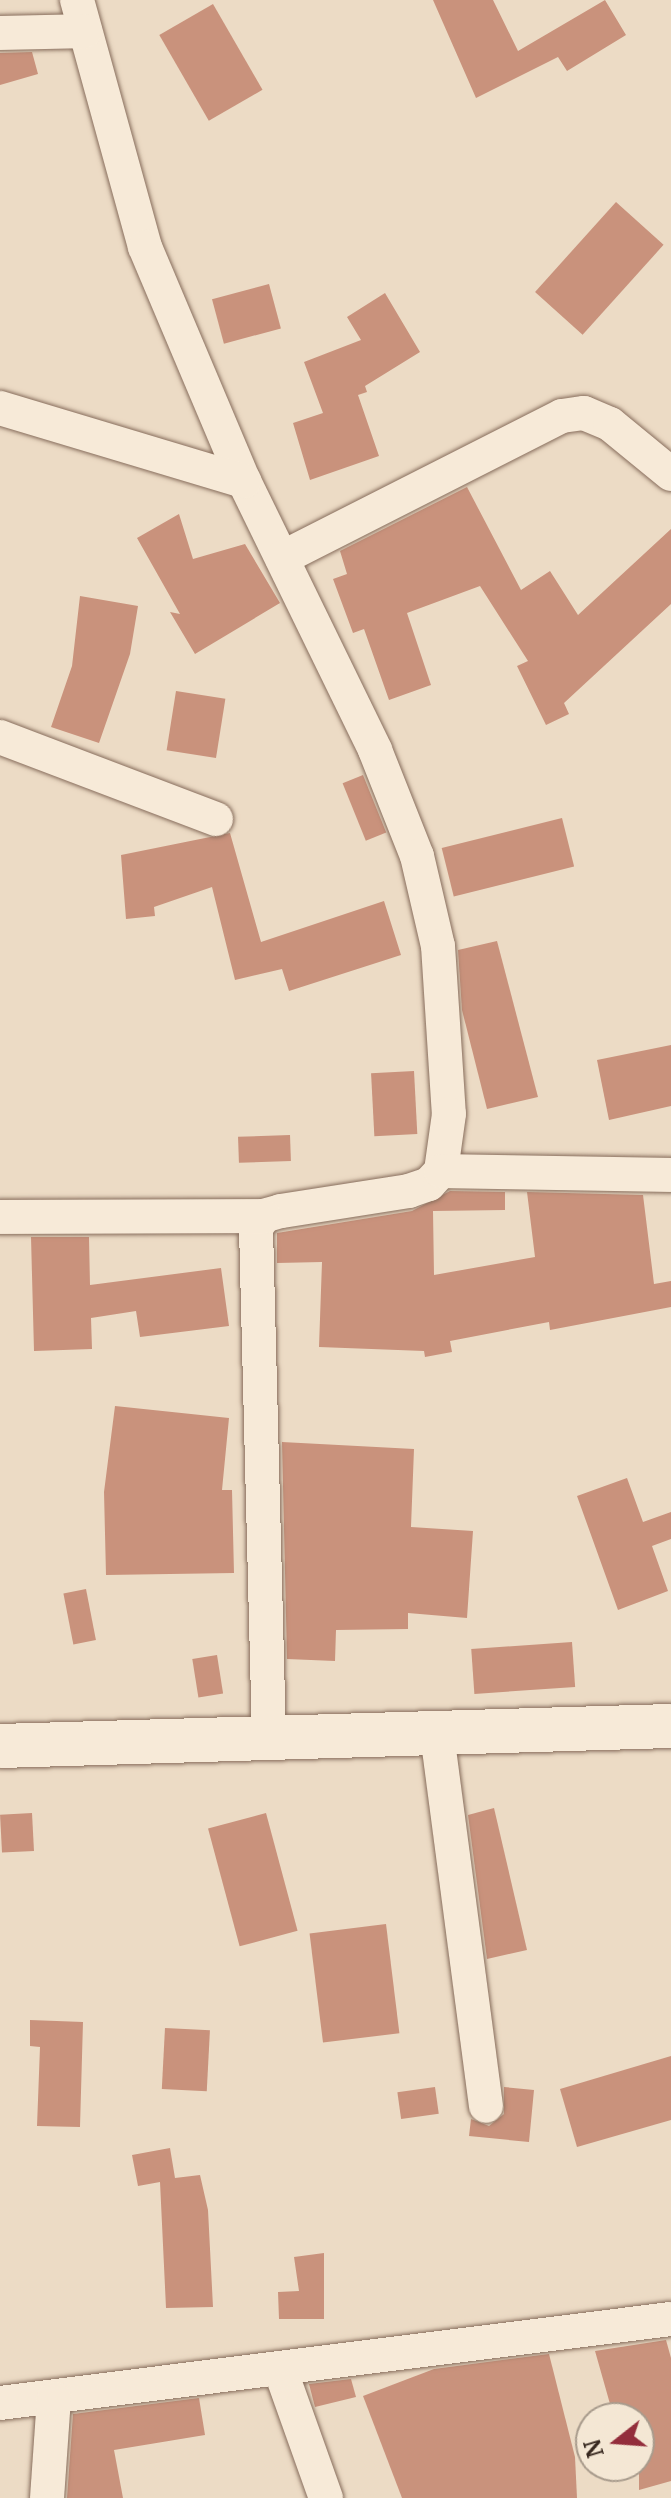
<!DOCTYPE html>
<html>
<head>
<meta charset="utf-8">
<style>
	body { margin:0 }
	#map { position:relative; width:671px; height:2498px; overflow:hidden; background:#ecdbc5; font-family:Merriweather,serif }
	div>[style] { position:absolute }
	[style*='--x'] { left:calc(var(--x)*1px); top:calc(var(--y)*1px); width:calc(var(--w)*1px); rotate:calc(var(--a)*1deg) }
	.building>* { inset:0; background:#c9927c; transform-origin:0 0 }
	.roads { filter:drop-shadow(0 0 2px #876d5c) drop-shadow(0 0 2px #876d5c) }
	.minor>* { height:34px; margin:-17px; padding:0 17px; transform-origin:17px; border-radius:17px; background:#f7ead8 }
	.secondary>* { height:44px; margin:-22px; padding:0 22px; transform-origin:22px; border-radius:22px; background:#f7ead8 }
	span { translate:-50% -50%; white-space:nowrap; text-align:center; line-height:1.15; -webkit-text-stroke:6px #f4e7d4; paint-order:stroke }
	.north { position:absolute; left:575px; top:2402px; width:80px; height:80px; box-sizing:border-box; background:#f4e7d4; border:2px solid #a89b8c; border-radius:50%; rotate:253deg; font-size:22px; font-weight:700; line-height:32px; text-align:center; color:#37281f }
	.north::after { content:''; display:block; margin:auto; width:28px; height:36px; background:#932e3c; clip-path:polygon(50% 0,100% 100%,50% 72%,0 100%) }
</style>
</head>
<body>
<div id="map">
	<div class="building">
		<div style="clip-path:polygon(433px 0,493px 0,518px 51px,605px 0,626px 35px,567px 71px,558px 57px,476px 98px)"></div>
		<div style="left:213px;top:4px;width:99px;height:62px;rotate:60deg"></div>
		<div style="clip-path:polygon(32px 52px,38px 74px,0 85px,0 53px)"></div>
		<div style="left:616px;top:202px;width:64px;height:121px;rotate:42deg"></div>
		<div style="left:269px;top:284px;width:46px;height:59px;rotate:75deg"></div>
		<div style="clip-path:polygon(385px 293px,420px 352px,365px 386px,367px 392px,358px 395px,379px 456px,310px 480px,293px 423px,323px 413px,304px 362px,361px 340px,347px 317px)"></div>
		<div style="clip-path:polygon(467px 487px,521px 590px,550px 571px,578px 615px,671px 529px,671px 604px,564px 703px,569px 714px,546px 725px,517px 666px,528px 661px,480px 586px,407px 613px,431px 685px,389px 700px,364px 629px,353px 633px,333px 579px,347px 574px,340px 551px)"></div>
		<div style="clip-path:polygon(179px 514px,193px 559px,245px 544px,280px 603px,195px 654px,170px 612px,180px 614px,137px 538px)"></div>
		<div style="clip-path:polygon(80px 596px,138px 606px,130px 654px,99px 743px,51px 727px,72px 666px)"></div>
		<div style="left:176px;top:691px;width:50px;height:60px;rotate:9deg"></div>
		<div style="left:363px;top:775px;width:62px;height:22px;rotate:68deg"></div>
		<div style="left:562px;top:818px;width:50px;height:124px;rotate:76deg"></div>
		<div style="clip-path:polygon(230px 833px,261px 942px,384px 901px,401px 955px,289px 991px,282px 969px,235px 980px,212px 887px,154px 907px,155px 916px,126px 919px,121px 855px)"></div>
		<div style="clip-path:polygon(497px 941px,538px 1097px,487px 1109px,462px 1010px,458px 950px)"></div>
		<div style="clip-path:polygon(671px 1045px,671px 1106px,609px 1120px,597px 1060px)"></div>
		<div style="left:414px;top:1071px;width:63px;height:43px;rotate:87deg"></div>
		<div style="left:290px;top:1135px;width:26px;height:52px;rotate:88deg"></div>
		<div style="clip-path:polygon(450px 1191px,505px 1192px,505px 1210px,433px 1211px,434px 1275px,535px 1257px,527px 1192px,643px 1195px,654px 1284px,671px 1281px,671px 1307px,550px 1330px,549px 1322px,450px 1341px,452px 1352px,425px 1357px,424px 1351px,319px 1347px,322px 1262px,277px 1263px,277px 1233px,412px 1211px)"></div>
		<div style="clip-path:polygon(31px 1237px,89px 1237px,90px 1285px,221px 1268px,229px 1326px,140px 1337px,136px 1311px,91px 1318px,92px 1349px,34px 1351px)"></div>
		<div style="clip-path:polygon(115px 1406px,229px 1418px,222px 1490px,232px 1490px,234px 1573px,106px 1575px,104px 1492px)"></div>
		<div style="clip-path:polygon(282px 1442px,414px 1449px,411px 1527px,473px 1531px,467px 1618px,408px 1613px,408px 1629px,336px 1630px,335px 1661px,287px 1659px)"></div>
		<div style="clip-path:polygon(627px 1478px,643px 1522px,671px 1512px,671px 1539px,652px 1546px,668px 1591px,618px 1610px,577px 1496px)"></div>
		<div style="left:86px;top:1589px;width:52px;height:23px;rotate:79deg"></div>
		<div style="left:572px;top:1642px;width:45px;height:101px;rotate:86deg"></div>
		<div style="left:217px;top:1655px;width:39px;height:25px;rotate:81deg"></div>
		<div style="clip-path:polygon(494px 1808px,527px 1950px,487px 1959px,468px 1815px)"></div>
		<div style="left:32px;top:1813px;width:38px;height:32px;rotate:87deg"></div>
		<div style="left:266px;top:1813px;width:122px;height:60px;rotate:75deg"></div>
		<div style="left:386px;top:1924px;width:110px;height:77px;rotate:83deg"></div>
		<div style="clip-path:polygon(30px 2020px,83px 2022px,80px 2127px,37px 2126px,40px 2047px,30px 2046px)"></div>
		<div style="left:165px;top:2028px;width:45px;height:61px;rotate:3deg"></div>
		<div style="clip-path:polygon(671px 2056px,671px 2120px,577px 2147px,560px 2089px)"></div>
		<div style="left:435px;top:2087px;width:27px;height:38px;rotate:82deg"></div>
		<div style="clip-path:polygon(504px 2087px,534px 2090px,529px 2142px,469px 2136px,471px 2119px,489px 2126px,504px 2114px)"></div>
		<div style="clip-path:polygon(170px 2148px,175px 2178px,200px 2175px,208px 2210px,213px 2307px,166px 2308px,160px 2182px,138px 2186px,132px 2155px)"></div>
		<div style="clip-path:polygon(324px 2253px,324px 2319px,279px 2319px,278px 2292px,299px 2291px,294px 2257px)"></div>
		<div style="clip-path:polygon(666px 2340px,671px 2358px,671px 2481px,639px 2490px,639px 2418px,614px 2418px,595px 2351px)"></div>
		<div style="clip-path:polygon(549px 2354px,575px 2457px,577px 2498px,402px 2498px,363px 2396px,434px 2369px)"></div>
		<div style="clip-path:polygon(351px 2379px,356px 2397px,315px 2407px,309px 2384px)"></div>
		<div style="clip-path:polygon(199px 2398px,205px 2435px,114px 2450px,123px 2498px,67px 2498px,73px 2414px)"></div>
	</div>
	<div class="roads">
		<div class="minor">
			<div style="--x:77;--y:0;--w:256;--a:74.6"></div>
			<div style="--x:145;--y:247;--w:254;--a:67.1"></div>
			<div style="--x:244;--y:481;--w:299;--a:64"></div>
			<div style="--x:375;--y:750;--w:114;--a:68.4"></div>
			<div style="--x:417;--y:856;--w:92;--a:76.9"></div>
			<div style="--x:438;--y:946;--w:168;--a:86.3"></div>
			<div style="--x:449;--y:1114;--w:58;--a:98"></div>
			<div style="--x:441;--y:1171;--w:18;--a:133"></div>
			<div style="--x:429;--y:1184;--w:21;--a:161"></div>
			<div style="--x:409;--y:1191;--w:130;--a:171.1"></div>
			<div style="--x:281;--y:1211;--w:18;--a:164"></div>
			<div style="--x:264;--y:1216;--w:14;--a:124"></div>
			<div style="--x:256;--y:1228;--w:509;--a:88.54"></div>
			<div style="--x:0;--y:33;--w:85;--a:-1.3"></div>
			<div style="--x:0;--y:408;--w:255;--a:16.7"></div>
			<div style="--x:282;--y:558;--w:314;--a:-26.9"></div>
			<div style="--x:562;--y:416;--w:22;--a:-8"></div>
			<div style="--x:584;--y:413;--w:28;--a:23"></div>
			<div style="--x:610;--y:424;--w:79;--a:39.3"></div>
			<div style="--x:0;--y:737;--w:231;--a:20.8"></div>
			<div style="--x:441;--y:1171;--w:230;--a:1"></div>
			<div style="--x:0;--y:1217;--w:264;--a:-0.2"></div>
			<div style="--x:437;--y:1734;--w:375;--a:82.5"></div>
			<div style="--x:280;--y:2369;--w:137;--a:70.4"></div>
			<div style="--x:0;--y:2403;--w:676;--a:-7.14"></div>
			<div style="--x:47;--y:2498;--w:100;--a:-86"></div>
		</div>
		<div class="secondary">
			<div style="--x:0;--y:1746;--w:671;--a:-1.71"></div>
		</div>
	</div>
	<div class="north">N</div>
</div>
</body>
</html>
